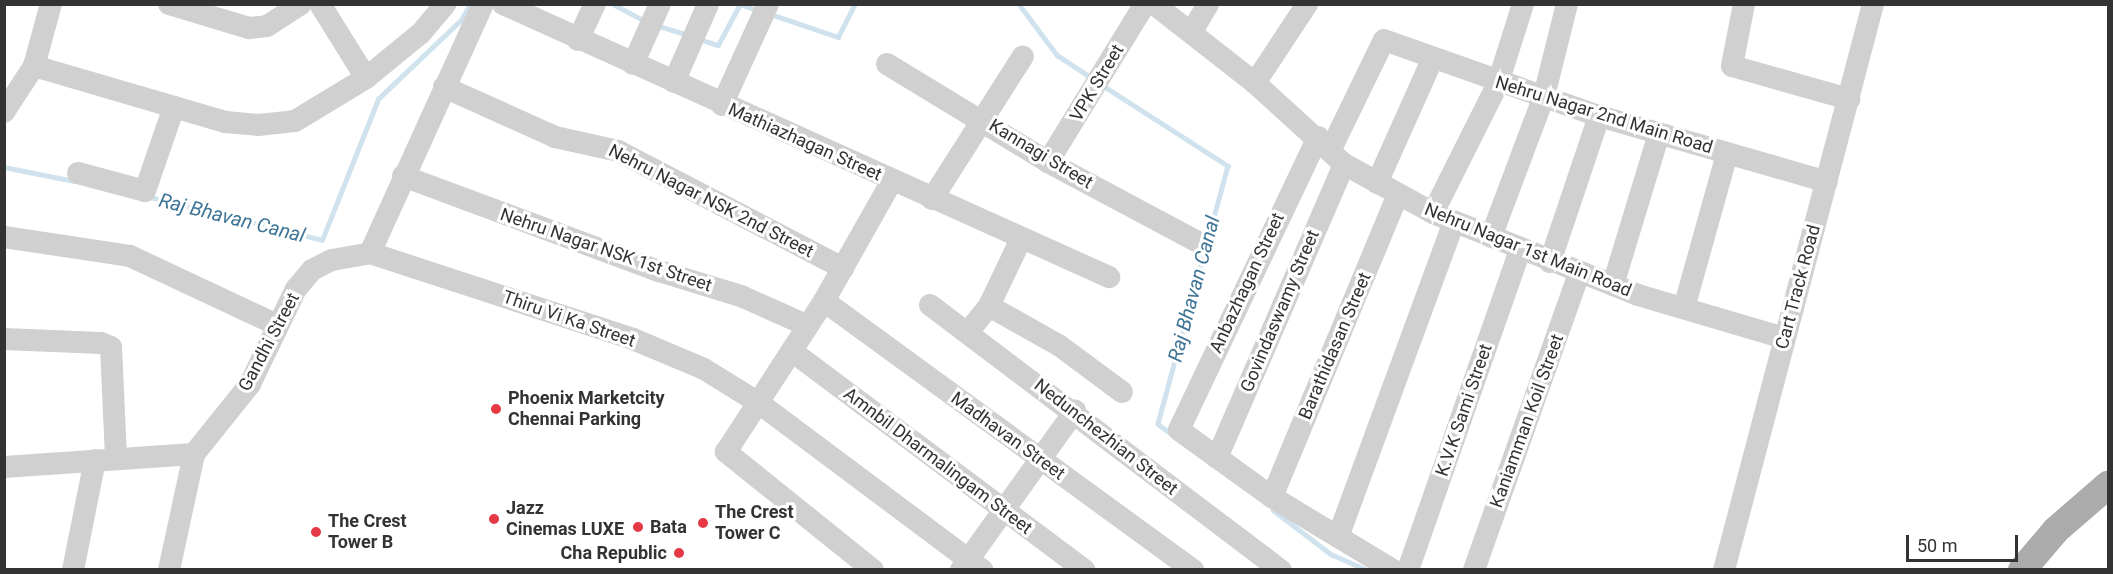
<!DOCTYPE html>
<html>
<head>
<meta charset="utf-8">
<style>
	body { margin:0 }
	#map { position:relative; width:2113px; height:574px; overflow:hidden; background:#fff; font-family:Roboto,sans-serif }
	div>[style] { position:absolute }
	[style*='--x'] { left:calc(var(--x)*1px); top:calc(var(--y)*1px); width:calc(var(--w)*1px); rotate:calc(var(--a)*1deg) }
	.stream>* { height:4.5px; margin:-2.25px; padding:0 2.25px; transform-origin:2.25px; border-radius:2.25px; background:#cfe2ee }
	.minor>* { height:22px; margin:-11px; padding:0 11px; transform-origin:11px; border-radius:11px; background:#d0d0d0 }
	.major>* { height:28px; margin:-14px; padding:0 14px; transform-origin:14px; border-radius:14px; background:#ababab }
	.dots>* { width:16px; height:16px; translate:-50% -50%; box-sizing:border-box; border:3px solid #fff; border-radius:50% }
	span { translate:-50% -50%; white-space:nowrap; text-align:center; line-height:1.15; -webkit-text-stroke:6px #fff; paint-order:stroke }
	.street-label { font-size:18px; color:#333 }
	.poi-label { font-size:18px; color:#333; font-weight:700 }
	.left { translate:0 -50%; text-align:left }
	.right { translate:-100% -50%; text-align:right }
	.water-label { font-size:20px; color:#3f7597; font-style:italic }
	.frame { position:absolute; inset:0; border:6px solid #333; pointer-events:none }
	.scale { position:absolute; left:1906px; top:535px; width:112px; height:27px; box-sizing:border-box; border:3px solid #333; border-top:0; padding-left:8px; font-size:18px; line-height:21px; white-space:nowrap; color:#333; -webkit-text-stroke:4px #fff; paint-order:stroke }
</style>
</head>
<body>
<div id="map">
	<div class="stream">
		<div style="--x:613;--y:4;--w:36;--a:28"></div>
		<div style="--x:740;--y:4;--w:20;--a:20"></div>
		<div style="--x:1019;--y:4;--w:64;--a:53.3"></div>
		<div style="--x:1057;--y:55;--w:42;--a:33.3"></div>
		<div style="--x:770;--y:14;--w:72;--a:18.7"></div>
		<div style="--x:838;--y:37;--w:37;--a:-63"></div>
		<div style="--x:659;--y:26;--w:30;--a:17"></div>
		<div style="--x:699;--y:39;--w:20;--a:18"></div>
		<div style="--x:718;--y:45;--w:47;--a:-61.8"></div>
		<div style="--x:1102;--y:85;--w:150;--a:32.7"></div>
		<div style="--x:1228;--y:166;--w:267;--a:105.2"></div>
		<div style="--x:1158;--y:424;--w:19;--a:36"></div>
		<div style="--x:4;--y:167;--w:71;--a:11.3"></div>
		<div style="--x:150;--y:197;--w:177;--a:14"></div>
		<div style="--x:322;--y:240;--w:152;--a:-68.3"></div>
		<div style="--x:378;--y:99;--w:115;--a:-43.6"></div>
		<div style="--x:461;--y:20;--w:18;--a:-61"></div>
		<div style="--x:1273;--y:510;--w:73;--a:37.2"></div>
		<div style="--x:1331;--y:554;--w:39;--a:24"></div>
	</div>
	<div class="minor">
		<div style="--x:169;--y:4;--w:84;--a:16.7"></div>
		<div style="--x:249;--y:28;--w:18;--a:-6"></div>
		<div style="--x:267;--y:26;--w:40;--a:-32.9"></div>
		<div style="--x:320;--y:4;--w:87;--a:58.1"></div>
		<div style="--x:503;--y:4;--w:665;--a:24.25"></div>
		<div style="--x:1154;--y:4;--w:128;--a:38"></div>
		<div style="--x:1255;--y:83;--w:120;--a:42.3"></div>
		<div style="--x:1344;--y:164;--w:102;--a:28.8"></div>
		<div style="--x:1433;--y:213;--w:221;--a:21.8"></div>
		<div style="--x:1638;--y:295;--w:152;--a:16.4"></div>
		<div style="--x:1744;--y:4;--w:63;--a:101"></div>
		<div style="--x:1732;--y:66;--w:122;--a:15.8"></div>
		<div style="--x:1192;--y:31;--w:31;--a:-59"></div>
		<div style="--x:578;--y:40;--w:40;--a:-65"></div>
		<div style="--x:633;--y:64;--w:66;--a:-65.8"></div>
		<div style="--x:887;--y:64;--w:188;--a:31.3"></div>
		<div style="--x:1048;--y:162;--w:168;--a:28.1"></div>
		<div style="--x:34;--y:66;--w:199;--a:16.3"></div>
		<div style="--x:225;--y:122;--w:33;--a:5"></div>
		<div style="--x:258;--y:125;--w:37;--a:-6"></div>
		<div style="--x:295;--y:121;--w:83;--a:-31.2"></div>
		<div style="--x:366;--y:78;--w:71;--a:-39.3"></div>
		<div style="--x:421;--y:33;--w:38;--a:-50"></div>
		<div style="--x:674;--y:82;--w:85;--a:-66.4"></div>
		<div style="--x:1255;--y:83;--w:95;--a:-56.6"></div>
		<div style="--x:444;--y:87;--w:122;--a:24.2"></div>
		<div style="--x:555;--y:137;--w:65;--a:12.5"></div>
		<div style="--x:618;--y:151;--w:254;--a:27.5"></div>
		<div style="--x:722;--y:105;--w:111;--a:-65.5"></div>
		<div style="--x:4;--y:112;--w:55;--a:-56.9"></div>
		<div style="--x:34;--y:66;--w:64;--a:-74.7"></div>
		<div style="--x:1318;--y:137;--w:324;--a:115.4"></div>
		<div style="--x:1179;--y:430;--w:115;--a:35.8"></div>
		<div style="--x:1272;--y:497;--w:141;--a:31.1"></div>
		<div style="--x:1330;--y:151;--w:123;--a:-64.1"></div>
		<div style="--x:1384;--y:40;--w:228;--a:19.5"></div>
		<div style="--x:1599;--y:116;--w:237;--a:16.1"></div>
		<div style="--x:1048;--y:162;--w:185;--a:-58.5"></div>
		<div style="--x:78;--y:173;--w:69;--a:15"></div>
		<div style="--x:145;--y:191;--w:89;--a:-71"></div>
		<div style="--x:403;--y:176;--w:273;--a:20.4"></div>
		<div style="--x:659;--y:271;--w:86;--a:17"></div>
		<div style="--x:741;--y:296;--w:73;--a:24.1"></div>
		<div style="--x:1377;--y:183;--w:135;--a:-65.9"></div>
		<div style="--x:932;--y:199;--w:169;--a:-57.5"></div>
		<div style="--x:1433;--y:213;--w:145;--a:-63.4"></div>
		<div style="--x:1498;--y:83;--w:83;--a:-72.4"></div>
		<div style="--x:4;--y:237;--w:127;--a:8.6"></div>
		<div style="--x:130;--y:256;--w:162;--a:25.1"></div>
		<div style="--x:1491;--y:237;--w:151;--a:-69.4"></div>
		<div style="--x:1544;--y:96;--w:95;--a:-76"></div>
		<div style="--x:370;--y:253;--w:273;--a:-65.6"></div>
		<div style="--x:1550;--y:262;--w:154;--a:-71.4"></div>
		<div style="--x:1613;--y:285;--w:158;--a:-73.1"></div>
		<div style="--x:824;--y:301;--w:457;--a:36.1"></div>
		<div style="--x:930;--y:305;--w:440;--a:37.1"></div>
		<div style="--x:989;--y:306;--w:81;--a:29.4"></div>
		<div style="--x:1060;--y:346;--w:77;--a:36.6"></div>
		<div style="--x:1684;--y:308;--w:160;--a:-74.4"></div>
		<div style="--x:968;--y:332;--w:33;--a:-51"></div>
		<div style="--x:989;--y:306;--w:72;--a:-64.5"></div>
		<div style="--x:4;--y:339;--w:97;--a:2.4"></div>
		<div style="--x:101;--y:343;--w:11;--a:22"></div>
		<div style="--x:111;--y:347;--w:112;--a:87.4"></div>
		<div style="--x:793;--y:352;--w:364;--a:36.8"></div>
		<div style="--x:1217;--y:458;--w:320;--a:-66.6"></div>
		<div style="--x:4;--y:467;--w:190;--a:-3.9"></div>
		<div style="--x:1272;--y:497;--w:327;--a:-67.4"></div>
		<div style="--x:1338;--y:537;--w:336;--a:-69.8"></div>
		<div style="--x:73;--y:570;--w:112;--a:-78.7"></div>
		<div style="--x:169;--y:570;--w:119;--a:-77.8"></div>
		<div style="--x:194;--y:454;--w:90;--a:-51.3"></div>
		<div style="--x:250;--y:384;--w:106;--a:-64.2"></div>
		<div style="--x:296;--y:289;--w:25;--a:-50"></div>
		<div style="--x:312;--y:270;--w:22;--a:-27"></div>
		<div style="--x:332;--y:260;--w:39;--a:-10"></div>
		<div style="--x:370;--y:253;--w:277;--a:18.1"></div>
		<div style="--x:633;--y:339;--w:77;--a:22.9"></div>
		<div style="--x:704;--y:369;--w:65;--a:31.7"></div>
		<div style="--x:759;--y:403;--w:279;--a:36.8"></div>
		<div style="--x:873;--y:570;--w:189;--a:-141.2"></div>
		<div style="--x:726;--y:452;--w:180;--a:-57"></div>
		<div style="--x:824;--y:301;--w:138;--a:-60.5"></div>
		<div style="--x:961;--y:570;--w:196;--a:-54.4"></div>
		<div style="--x:1408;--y:570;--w:339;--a:-70.7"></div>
		<div style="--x:1474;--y:570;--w:315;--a:-70.5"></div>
		<div style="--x:1724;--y:570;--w:585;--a:-75.25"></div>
	</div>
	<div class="major">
		<div style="--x:2022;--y:570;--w:52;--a:-49.6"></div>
		<div style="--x:2056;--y:530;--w:69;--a:-40.9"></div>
	</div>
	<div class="dots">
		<div style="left:496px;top:409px;background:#e63946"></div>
		<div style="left:494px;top:519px;background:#e63946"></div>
		<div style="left:703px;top:523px;background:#e63946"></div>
		<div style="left:638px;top:527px;background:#e63946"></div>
		<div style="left:316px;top:532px;background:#e63946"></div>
		<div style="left:679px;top:553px;background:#e63946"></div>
	</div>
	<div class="street-label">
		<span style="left:1097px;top:83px;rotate:-59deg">VPK Street</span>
		<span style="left:1604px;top:115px;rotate:17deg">Nehru Nagar 2nd Main Road</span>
		<span style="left:805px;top:142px;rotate:24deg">Mathiazhagan Street</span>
		<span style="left:1041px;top:154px;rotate:31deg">Kannagi Street</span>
		<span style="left:711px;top:201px;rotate:27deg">Nehru Nagar NSK 2nd Street</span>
		<span style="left:606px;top:250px;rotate:19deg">Nehru Nagar NSK 1st Street</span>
		<span style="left:1528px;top:250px;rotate:22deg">Nehru Nagar 1st Main Road</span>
		<span style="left:1247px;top:283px;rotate:-65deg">Anbazhagan Street</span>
		<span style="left:1798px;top:287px;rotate:-75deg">Cart Track Road</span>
		<span style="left:1280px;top:311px;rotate:-67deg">Govindaswamy Street</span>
		<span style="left:569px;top:319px;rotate:19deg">Thiru Vi Ka Street</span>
		<span style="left:269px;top:342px;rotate:-62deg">Gandhi Street</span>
		<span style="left:1335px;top:346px;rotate:-67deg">Barathidasan Street</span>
		<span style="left:1464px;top:410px;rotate:-71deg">K.V.K Sami Street</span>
		<span style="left:1527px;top:421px;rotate:-70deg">Kaniamman Koil Street</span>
		<span style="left:1008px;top:436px;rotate:36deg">Madhavan Street</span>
		<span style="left:1106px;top:437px;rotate:38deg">Nedunchezhian Street</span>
		<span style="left:938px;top:461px;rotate:37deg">Amnbil Dharmalingam Street</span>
	</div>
	<div class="poi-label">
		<span class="left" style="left:508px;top:409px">Phoenix Marketcity<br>Chennai Parking</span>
		<span class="left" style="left:506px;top:519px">Jazz<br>Cinemas LUXE</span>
		<span class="left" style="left:715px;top:523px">The Crest<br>Tower C</span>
		<span class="left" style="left:328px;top:532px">The Crest<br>Tower B</span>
		<span class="left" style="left:650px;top:527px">Bata</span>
		<span class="right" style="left:667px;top:553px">Cha Republic</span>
	</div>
	<div class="water-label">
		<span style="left:232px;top:218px;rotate:14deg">Raj Bhavan Canal</span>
		<span style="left:1194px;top:289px;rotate:-75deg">Raj Bhavan Canal</span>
	</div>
	<div class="frame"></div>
	<div class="scale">50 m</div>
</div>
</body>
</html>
